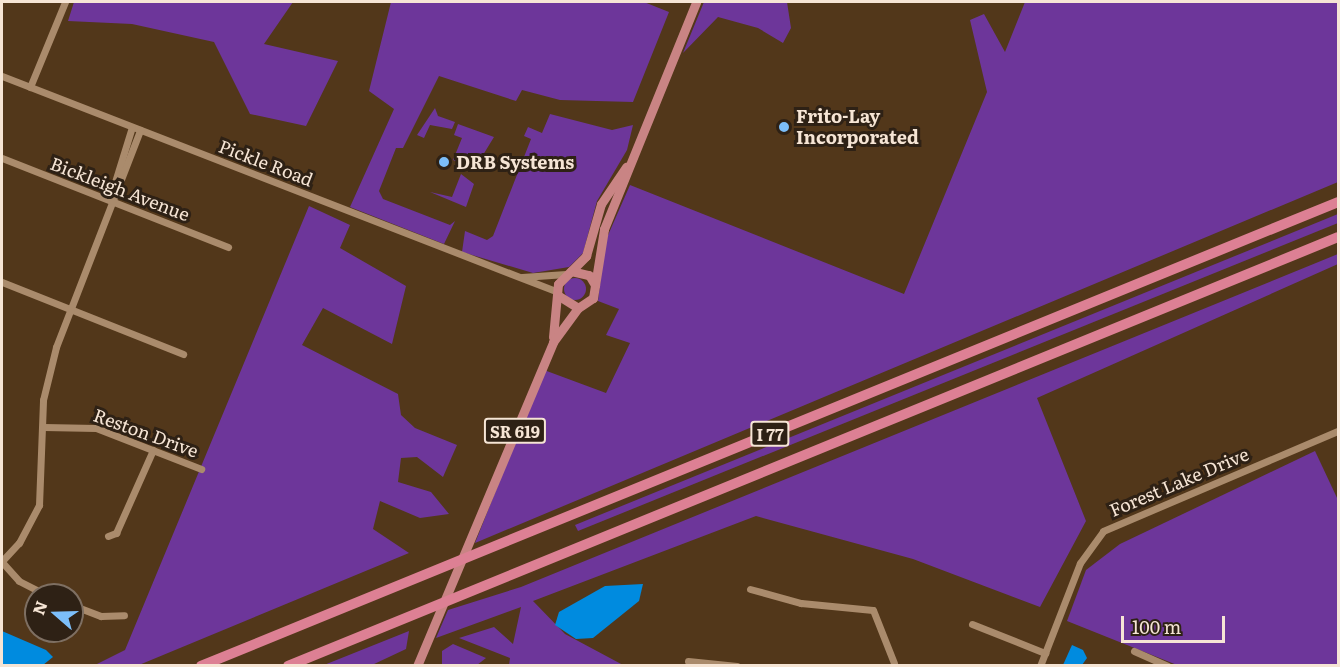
<!DOCTYPE html>
<html>
<head>
<meta charset="utf-8">
<style>
	body { margin:0 }
	#map { position:relative; width:1340px; height:667px; overflow:hidden; background:#52371a; font-family:Literata,serif }
	div>[style] { position:absolute }
	[style*='--x'] { left:calc(var(--x)*1px); top:calc(var(--y)*1px); width:calc(var(--w)*1px); rotate:calc(var(--a)*1deg) }
	.green>* { inset:0; background:#6d369a }
	.round { border-radius:50% }
	.water>* { inset:0; background:#008bdf }
	.minor>* { height:7px; margin:-3.5px; padding:0 3.5px; transform-origin:3.5px; border-radius:3.5px; background:#aa8b6c }
	.major>* { height:9px; margin:-4.5px; padding:0 4.5px; transform-origin:4.5px; border-radius:4.5px; background:#c98484 }
	.highway>* { height:10px; margin:-5px; padding:0 5px; transform-origin:5px; border-radius:5px; background:#dd8094 }
	.dots>* { width:16px; height:16px; translate:-50% -50%; box-sizing:border-box; border:3px solid #2e2115; border-radius:50% }
	span { translate:-50% -50%; white-space:nowrap; text-align:center; line-height:1.15; -webkit-text-stroke:6px #2e2115; paint-order:stroke }
	.shield-label span { padding:2px 4px; background:#2e2115; border:2px solid; border-radius:4px; -webkit-text-stroke-width:0 }
	.shield-label { font-size:16px; color:#f6e5d5; font-weight:700 }
	.poi-label { font-size:18px; color:#f6e5d5; font-weight:700 }
	.left { translate:0 -50%; text-align:left }
	.street-label { font-size:18px; color:#f6e5d5 }
	.frame { position:absolute; inset:0; border:3px solid #f6e5d5; pointer-events:none }
	.north { position:absolute; left:24px; top:583px; width:60px; height:60px; box-sizing:border-box; background:#2e2115; border:2px solid #7e6f62; border-radius:50%; rotate:290deg; font-size:16px; font-weight:700; line-height:24px; text-align:center; color:#f6e5d5 }
	.north::after { content:''; display:block; margin:auto; width:21px; height:27px; background:#7cbef9; clip-path:polygon(50% 0,100% 100%,50% 72%,0 100%) }
	.scale { position:absolute; left:1121px; top:616px; width:104px; height:27px; box-sizing:border-box; border:3px solid #f6e5d5; border-top:0; padding-left:8px; font-size:18px; line-height:21px; white-space:nowrap; color:#f6e5d5; -webkit-text-stroke:4px #2e2115; paint-order:stroke }
</style>
</head>
<body>
<div id="map">
	<div class="green">
		<div style="clip-path:polygon(74px 2px,293px 2px,264px 44px,338px 61px,306px 126px,250px 114px,214px 42px,132px 24px,68px 21px)"></div>
		<div style="clip-path:polygon(391px 2px,644px 2px,669px 12px,633px 102px,560px 100px,522px 90px,516px 101px,439px 76px,403px 148px,396px 148px,379px 191px,383px 199px,450px 225px,455px 221px,444px 244px,350px 207px,394px 109px,369px 91px)"></div>
		<div style="clip-path:polygon(704px 2px,787px 2px,791px 28px,783px 43px,758px 28px,718px 17px,683px 53px)"></div>
		<div style="clip-path:polygon(1025px 2px,1338px 2px,1338px 182px,475px 543px,544px 370px,606px 393px,630px 343px,606px 335px,619px 309px,598px 301px,605px 242px,630px 185px,904px 294px,987px 92px,970px 20px,984px 14px,1005px 52px)"></div>
		<div style="clip-path:polygon(435px 108px,438px 116px,455px 122px,452px 129px,430px 125px,424px 138px,417px 135px)"></div>
		<div style="clip-path:polygon(550px 114px,612px 130px,633px 125px,627px 150px,597px 201px,583px 253px,569px 267px,533px 273px,462px 252px,465px 231px,487px 240px,493px 236px,531px 139px,524px 136px,528px 127px,542px 133px)"></div>
		<div style="clip-path:polygon(458px 124px,494px 137px,475px 168px,453px 160px,462px 138px,454px 135px)"></div>
		<div style="clip-path:polygon(461px 174px,474px 184px,466px 207px,430px 192px,452px 197px)"></div>
		<div style="clip-path:polygon(309px 206px,350px 225px,340px 248px,406px 286px,392px 344px,323px 308px,302px 345px,398px 394px,401px 415px,415px 428px,457px 445px,443px 477px,417px 457px,401px 458px,398px 482px,431px 492px,449px 514px,420px 518px,380px 501px,373px 529px,409px 553px,139px 665px,93px 666px,125px 650px)"></div>
		<div style="clip-path:polygon(1338px 214px,1338px 223px,578px 531px,575px 525px)"></div>
		<div style="clip-path:polygon(1338px 254px,1338px 264px,1037px 398px,1086px 521px,1040px 607px,913px 559px,756px 516px,533px 601px,565px 634px,623px 665px,509px 665px,510px 658px,459px 638px,494px 627px,513px 644px,521px 607px,436px 638px,448px 610px,521px 587px)"></div>
		<div class="round" style="left:564px;top:278px;width:22px;height:22px"></div>
		<div style="clip-path:polygon(1315px 451px,1338px 500px,1338px 665px,1177px 665px,1067px 621px,1086px 570px,1120px 544px)"></div>
		<div style="clip-path:polygon(409px 631px,406px 649px,372px 665px,324px 665px)"></div>
		<div style="clip-path:polygon(453px 644px,486px 658px,477px 665px,442px 665px,442px 651px)"></div>
	</div>
	<div class="water">
		<div style="clip-path:polygon(643px 584px,639px 601px,593px 638px,576px 639px,555px 625px,559px 612px,605px 586px)"></div>
		<div style="clip-path:polygon(2px 631px,46px 650px,53px 657px,43px 665px,2px 665px)"></div>
		<div style="clip-path:polygon(1072px 645px,1083px 650px,1087px 658px,1082px 665px,1063px 665px)"></div>
	</div>
	<div class="minor">
		<div style="--x:2;--y:76;--w:596;--a:21.23"></div>
		<div style="--x:30;--y:87;--w:92;--a:-67.6"></div>
		<div style="--x:2;--y:158;--w:243;--a:21.5"></div>
		<div style="--x:110;--y:198;--w:74;--a:-72.8"></div>
		<div style="--x:522;--y:277;--w:44;--a:-3.9"></div>
		<div style="--x:2;--y:282;--w:195;--a:21.7"></div>
		<div style="--x:44;--y:427;--w:52;--a:1.1"></div>
		<div style="--x:96;--y:428;--w:113;--a:21.3"></div>
		<div style="--x:108;--y:536;--w:9;--a:-21"></div>
		<div style="--x:116;--y:533;--w:91;--a:-66"></div>
		<div style="--x:2;--y:561;--w:25;--a:-47"></div>
		<div style="--x:19;--y:543;--w:43;--a:-62.2"></div>
		<div style="--x:39;--y:505;--w:105;--a:-87.8"></div>
		<div style="--x:43;--y:400;--w:55;--a:-76.2"></div>
		<div style="--x:56;--y:347;--w:233;--a:-68.8"></div>
		<div style="--x:2;--y:562;--w:25;--a:48"></div>
		<div style="--x:19;--y:581;--w:30;--a:27"></div>
		<div style="--x:750;--y:589;--w:53;--a:15.4"></div>
		<div style="--x:801;--y:603;--w:72;--a:5.6"></div>
		<div style="--x:873;--y:610;--w:57;--a:68.4"></div>
		<div style="--x:72;--y:605;--w:31;--a:21"></div>
		<div style="--x:101;--y:616;--w:23;--a:-2"></div>
		<div style="--x:972;--y:624;--w:79;--a:21.7"></div>
		<div style="--x:1134;--y:651;--w:37;--a:24"></div>
		<div style="--x:688;--y:661;--w:49;--a:5.8"></div>
		<div style="--x:1040;--y:666;--w:110;--a:-68.8"></div>
		<div style="--x:1080;--y:563;--w:39;--a:-54"></div>
		<div style="--x:1103;--y:531;--w:255;--a:-23.1"></div>
	</div>
	<div class="major">
		<div style="--x:571;--y:271;--w:18;--a:13"></div>
		<div style="--x:589;--y:275;--w:12;--a:59"></div>
		<div style="--x:559;--y:296;--w:22;--a:32"></div>
		<div style="--x:578;--y:308;--w:18;--a:-34"></div>
		<div style="--x:593;--y:298;--w:70;--a:-80.9"></div>
		<div style="--x:604;--y:229;--w:245;--a:-67.9"></div>
		<div style="--x:553;--y:337;--w:53;--a:-84.6"></div>
		<div style="--x:558;--y:284;--w:40;--a:-45"></div>
		<div style="--x:586;--y:256;--w:54;--a:-73.9"></div>
		<div style="--x:601;--y:204;--w:45;--a:-56"></div>
		<div style="--x:417;--y:666;--w:351;--a:-67.2"></div>
		<div style="--x:553;--y:342;--w:42;--a:-53.7"></div>
	</div>
	<div class="highway">
		<div style="--x:201;--y:666;--w:1228;--a:-22.2"></div>
		<div style="--x:288;--y:666;--w:1134;--a:-22.22"></div>
	</div>
	<div class="dots">
		<div style="left:784px;top:127px;background:#7cbef9"></div>
		<div style="left:444px;top:162px;background:#7cbef9"></div>
	</div>
	<div class="shield-label">
		<span style="left:515px;top:431px">SR 619</span>
		<span style="left:770px;top:434px">I 77</span>
	</div>
	<div class="poi-label">
		<span class="left" style="left:796px;top:127px">Frito-Lay<br>Incorporated</span>
		<span class="left" style="left:456px;top:162px">DRB Systems</span>
	</div>
	<div class="street-label">
		<span style="left:266px;top:163px;rotate:21deg">Pickle Road</span>
		<span style="left:120px;top:189px;rotate:21deg">Bickleigh Avenue</span>
		<span style="left:146px;top:433px;rotate:20deg">Reston Drive</span>
		<span style="left:1179px;top:482px;rotate:-23deg">Forest Lake Drive</span>
	</div>
	<div class="frame"></div>
	<div class="north">N</div>
	<div class="scale">100 m</div>
</div>
</body>
</html>
